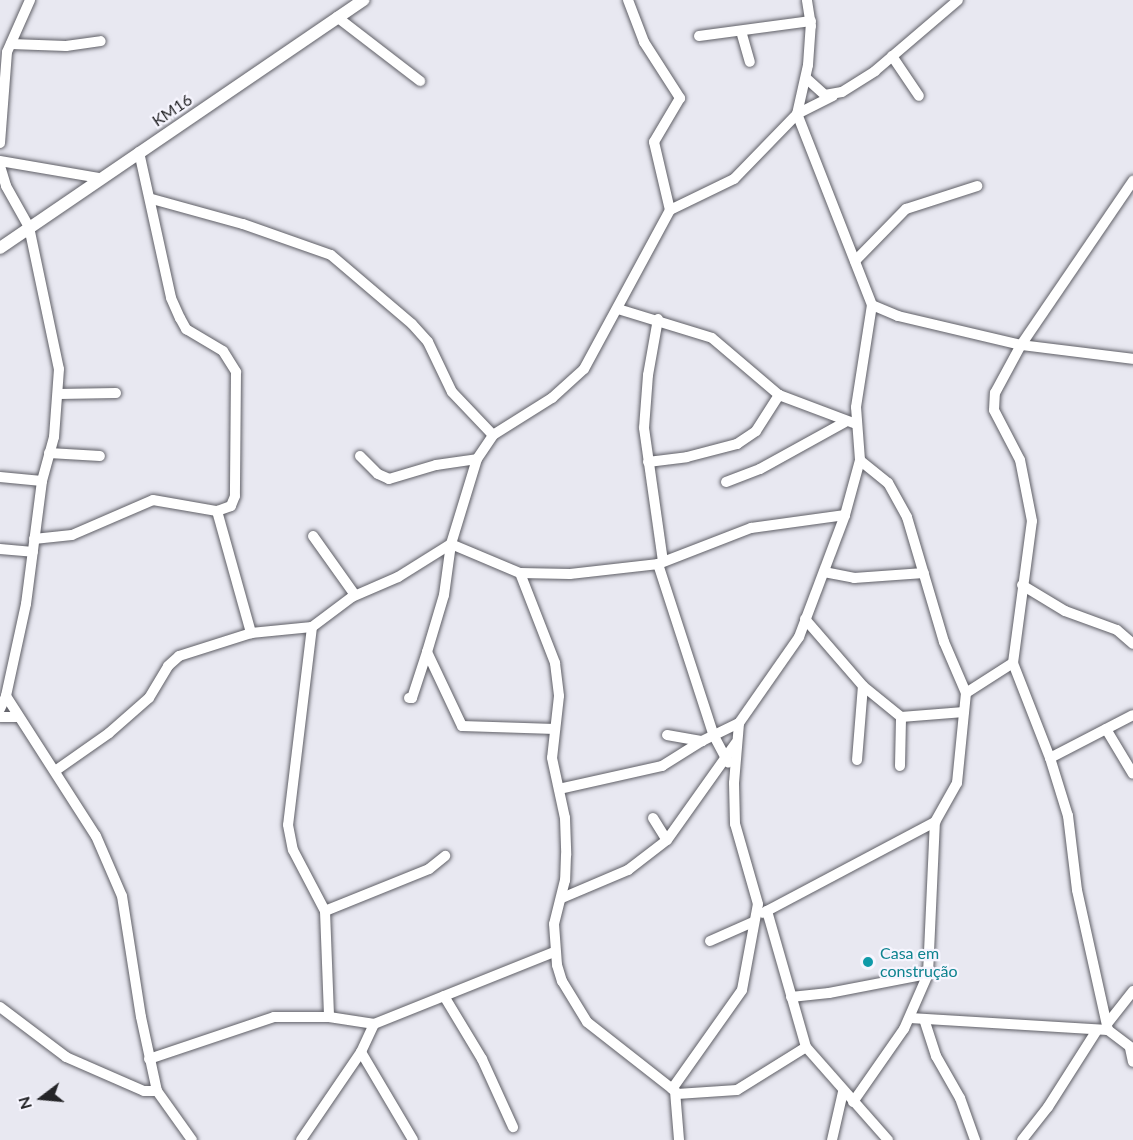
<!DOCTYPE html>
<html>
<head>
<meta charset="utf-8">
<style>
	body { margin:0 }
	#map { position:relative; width:1133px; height:1140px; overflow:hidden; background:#e8e8f1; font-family:Lato,sans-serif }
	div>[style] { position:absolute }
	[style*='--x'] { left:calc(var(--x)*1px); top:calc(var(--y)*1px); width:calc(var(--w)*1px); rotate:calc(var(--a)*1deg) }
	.roads { filter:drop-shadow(0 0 2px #5f5f66) drop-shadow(0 0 2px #5f5f66) }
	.minor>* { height:10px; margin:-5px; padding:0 5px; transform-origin:5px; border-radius:5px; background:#fff }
	.tertiary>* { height:12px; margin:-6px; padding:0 6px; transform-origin:6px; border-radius:6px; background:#fff }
	.dots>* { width:16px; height:16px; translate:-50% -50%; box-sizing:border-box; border:3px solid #f6f5fe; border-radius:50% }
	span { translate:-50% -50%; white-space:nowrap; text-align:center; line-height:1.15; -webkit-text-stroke:4.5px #f6f5fe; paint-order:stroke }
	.street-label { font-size:16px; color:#242427 }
	.culture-label { font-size:16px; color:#0d838f }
	.left { translate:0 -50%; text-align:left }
	.north { position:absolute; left:12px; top:1068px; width:60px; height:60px; -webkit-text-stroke:4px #f6f5fe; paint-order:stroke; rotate:254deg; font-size:16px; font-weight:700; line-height:24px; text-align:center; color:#242427 }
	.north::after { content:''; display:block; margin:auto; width:21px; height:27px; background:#242427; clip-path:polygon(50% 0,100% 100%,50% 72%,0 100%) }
</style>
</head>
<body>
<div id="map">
	<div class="roads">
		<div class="minor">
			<div style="--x:628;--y:0;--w:45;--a:69.1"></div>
			<div style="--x:644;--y:42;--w:67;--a:57.3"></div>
			<div style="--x:680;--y:98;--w:51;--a:120.6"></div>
			<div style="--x:654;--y:142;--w:70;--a:76.8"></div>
			<div style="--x:337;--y:17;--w:105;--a:37.6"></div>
			<div style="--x:741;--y:31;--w:32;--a:74"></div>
			<div style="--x:699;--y:36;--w:113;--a:-7.6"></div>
			<div style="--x:11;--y:44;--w:55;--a:2.1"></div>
			<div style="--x:66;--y:46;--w:35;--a:-8"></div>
			<div style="--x:892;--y:56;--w:48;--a:56"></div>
			<div style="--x:806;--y:78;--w:25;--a:42"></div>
			<div style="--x:825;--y:95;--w:17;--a:-10"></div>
			<div style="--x:842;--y:92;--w:39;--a:-32"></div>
			<div style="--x:875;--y:71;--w:109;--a:-40.5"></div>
			<div style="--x:0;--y:143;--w:91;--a:-85.6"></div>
			<div style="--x:7;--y:52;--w:57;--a:-66.1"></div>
			<div style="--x:139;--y:152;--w:149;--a:77.6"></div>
			<div style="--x:171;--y:298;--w:22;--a:66"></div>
			<div style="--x:180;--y:318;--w:13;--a:61"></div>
			<div style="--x:186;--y:329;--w:43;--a:30.7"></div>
			<div style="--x:223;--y:351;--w:25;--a:58"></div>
			<div style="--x:236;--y:372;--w:124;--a:90.5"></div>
			<div style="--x:235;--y:496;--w:11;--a:112"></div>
			<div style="--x:231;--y:506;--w:15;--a:160"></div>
			<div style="--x:0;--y:161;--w:100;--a:9.7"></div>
			<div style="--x:0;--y:166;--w:21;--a:73"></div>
			<div style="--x:6;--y:186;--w:47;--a:60.7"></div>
			<div style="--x:29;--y:227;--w:145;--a:78.1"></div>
			<div style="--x:59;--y:369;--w:68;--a:94.2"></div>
			<div style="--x:54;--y:437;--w:46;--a:105.3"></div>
			<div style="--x:42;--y:481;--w:124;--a:97.4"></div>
			<div style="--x:26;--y:604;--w:94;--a:102.3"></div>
			<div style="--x:152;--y:199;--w:94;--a:15.4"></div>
			<div style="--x:243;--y:224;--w:93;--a:19.4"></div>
			<div style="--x:331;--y:255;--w:106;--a:40.4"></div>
			<div style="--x:412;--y:324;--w:24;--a:48"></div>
			<div style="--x:428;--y:342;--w:55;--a:64.4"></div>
			<div style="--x:452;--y:392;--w:59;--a:46.4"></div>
			<div style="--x:855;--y:261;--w:73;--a:-45.6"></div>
			<div style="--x:906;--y:209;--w:75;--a:-17.9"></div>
			<div style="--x:872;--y:305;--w:28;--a:23"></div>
			<div style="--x:898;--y:316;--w:126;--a:13.3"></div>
			<div style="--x:1021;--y:345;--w:113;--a:7.1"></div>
			<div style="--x:618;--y:309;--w:98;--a:17.1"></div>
			<div style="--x:712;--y:338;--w:88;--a:40.4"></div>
			<div style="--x:779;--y:395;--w:82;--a:20.6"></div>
			<div style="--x:658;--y:319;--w:57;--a:100.1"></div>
			<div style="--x:648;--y:375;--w:53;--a:94.3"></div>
			<div style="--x:644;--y:428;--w:134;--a:81.9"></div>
			<div style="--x:59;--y:394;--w:57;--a:-1"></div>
			<div style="--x:49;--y:453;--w:51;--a:3.4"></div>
			<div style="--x:360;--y:456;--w:25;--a:45"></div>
			<div style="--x:378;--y:474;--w:12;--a:24"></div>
			<div style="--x:389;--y:479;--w:49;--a:-16.6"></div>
			<div style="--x:436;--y:465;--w:41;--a:-8.3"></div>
			<div style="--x:648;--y:462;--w:39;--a:-7"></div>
			<div style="--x:687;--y:457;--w:52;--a:-14.6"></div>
			<div style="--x:737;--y:444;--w:23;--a:-34"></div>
			<div style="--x:756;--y:431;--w:43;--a:-57.4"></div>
			<div style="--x:0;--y:477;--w:42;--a:5.4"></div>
			<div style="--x:726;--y:482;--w:36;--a:-21"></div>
			<div style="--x:760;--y:469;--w:97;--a:-28.9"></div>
			<div style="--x:313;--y:536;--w:72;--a:54.6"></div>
			<div style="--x:34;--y:539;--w:38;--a:-6"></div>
			<div style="--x:72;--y:535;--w:88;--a:-23.4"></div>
			<div style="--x:153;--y:500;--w:65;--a:9.8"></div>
			<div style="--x:217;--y:511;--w:127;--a:74.4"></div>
			<div style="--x:451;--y:544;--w:75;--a:22.8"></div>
			<div style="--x:520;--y:573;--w:50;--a:1.1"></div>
			<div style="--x:570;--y:574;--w:89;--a:-6.5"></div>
			<div style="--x:658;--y:564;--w:100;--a:-21.2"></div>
			<div style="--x:751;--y:528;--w:95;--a:-7.9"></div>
			<div style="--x:0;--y:549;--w:33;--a:5"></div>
			<div style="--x:658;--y:564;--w:181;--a:72"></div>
			<div style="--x:714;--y:736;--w:30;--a:62"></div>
			<div style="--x:824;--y:572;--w:31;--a:11"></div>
			<div style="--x:854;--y:578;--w:70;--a:-4.1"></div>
			<div style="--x:520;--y:573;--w:97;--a:68.7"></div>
			<div style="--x:555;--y:663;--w:33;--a:83"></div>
			<div style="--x:559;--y:696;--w:62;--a:96.4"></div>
			<div style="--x:552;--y:758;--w:61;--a:77.8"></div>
			<div style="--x:565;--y:818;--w:37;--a:88"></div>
			<div style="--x:566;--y:855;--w:25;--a:92"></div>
			<div style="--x:565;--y:880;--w:45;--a:104"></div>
			<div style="--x:554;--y:924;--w:41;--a:85.8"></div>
			<div style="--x:557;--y:965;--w:17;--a:73"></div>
			<div style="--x:562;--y:981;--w:48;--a:58.6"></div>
			<div style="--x:587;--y:1022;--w:112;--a:38.1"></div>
			<div style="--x:675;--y:1091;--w:49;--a:85.3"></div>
			<div style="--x:1022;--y:585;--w:50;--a:31.2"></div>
			<div style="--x:1065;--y:611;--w:55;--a:20.1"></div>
			<div style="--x:1117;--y:630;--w:21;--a:41"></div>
			<div style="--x:805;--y:619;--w:89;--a:49.1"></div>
			<div style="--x:863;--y:686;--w:49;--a:39.2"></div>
			<div style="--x:901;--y:717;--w:63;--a:-4.5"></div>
			<div style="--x:312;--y:627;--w:199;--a:96.9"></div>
			<div style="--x:288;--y:825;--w:25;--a:79"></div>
			<div style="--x:293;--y:850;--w:69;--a:62.3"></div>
			<div style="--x:325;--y:911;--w:106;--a:87.8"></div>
			<div style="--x:966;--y:693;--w:56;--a:-32.6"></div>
			<div style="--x:409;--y:698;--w:3;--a:0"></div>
			<div style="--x:412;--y:698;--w:48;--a:-71.9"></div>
			<div style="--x:0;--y:709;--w:14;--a:-65"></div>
			<div style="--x:6;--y:696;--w:166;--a:57.3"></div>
			<div style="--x:96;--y:836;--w:65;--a:66.6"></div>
			<div style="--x:122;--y:896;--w:122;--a:81.1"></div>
			<div style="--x:141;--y:1017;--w:76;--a:77.8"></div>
			<div style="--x:157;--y:1091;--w:60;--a:54.5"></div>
			<div style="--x:0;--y:717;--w:17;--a:0"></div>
			<div style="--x:555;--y:729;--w:93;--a:-178.2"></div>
			<div style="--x:462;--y:726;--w:82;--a:-115.3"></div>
			<div style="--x:427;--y:652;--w:59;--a:-73.4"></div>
			<div style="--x:444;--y:595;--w:51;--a:-82.2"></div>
			<div style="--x:451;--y:544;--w:89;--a:-73"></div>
			<div style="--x:477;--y:459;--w:29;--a:-56"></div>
			<div style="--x:493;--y:435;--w:70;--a:-32.1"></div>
			<div style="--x:552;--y:398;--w:43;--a:-42.2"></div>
			<div style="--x:584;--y:369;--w:181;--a:-61.6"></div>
			<div style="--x:670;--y:210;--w:71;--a:-25.8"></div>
			<div style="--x:734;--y:179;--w:91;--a:-45.9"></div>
			<div style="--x:797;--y:114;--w:50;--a:-77.3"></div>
			<div style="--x:808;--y:65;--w:39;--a:-86"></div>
			<div style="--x:811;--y:26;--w:26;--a:-99"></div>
			<div style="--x:1106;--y:729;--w:52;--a:59"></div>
			<div style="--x:667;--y:735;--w:36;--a:10"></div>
			<div style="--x:702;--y:741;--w:41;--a:-25.9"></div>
			<div style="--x:1050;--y:758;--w:93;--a:-27.4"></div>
			<div style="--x:857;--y:760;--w:74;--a:-85.4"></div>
			<div style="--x:900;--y:766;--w:49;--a:-88.8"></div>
			<div style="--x:55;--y:771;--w:66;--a:-35.1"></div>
			<div style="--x:109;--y:733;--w:53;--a:-41.2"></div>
			<div style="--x:149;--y:698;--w:37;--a:-59"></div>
			<div style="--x:168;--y:666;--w:15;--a:-42"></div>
			<div style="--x:179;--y:656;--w:76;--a:-17.7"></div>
			<div style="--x:251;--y:633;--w:61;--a:-5.6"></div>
			<div style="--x:312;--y:627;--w:50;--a:-36.9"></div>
			<div style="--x:352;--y:597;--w:50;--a:-23.5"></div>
			<div style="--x:398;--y:577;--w:62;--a:-31.9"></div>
			<div style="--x:559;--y:789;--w:106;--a:-12.6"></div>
			<div style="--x:662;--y:766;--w:47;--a:-32"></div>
			<div style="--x:653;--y:818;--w:26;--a:58"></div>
			<div style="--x:562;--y:898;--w:72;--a:-23"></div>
			<div style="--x:628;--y:870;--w:49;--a:-37.6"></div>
			<div style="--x:667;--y:840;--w:119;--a:-54.6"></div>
			<div style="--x:325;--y:911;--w:112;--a:-22"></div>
			<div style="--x:429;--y:869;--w:21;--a:-39"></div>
			<div style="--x:767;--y:911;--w:141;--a:74"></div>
			<div style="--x:806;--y:1047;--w:124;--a:48.6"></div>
			<div style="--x:763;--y:913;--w:195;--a:-27.9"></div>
			<div style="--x:710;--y:941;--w:47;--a:-23.8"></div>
			<div style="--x:444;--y:996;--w:74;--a:58.9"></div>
			<div style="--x:482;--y:1059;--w:75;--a:65.5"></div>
			<div style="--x:791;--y:997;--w:38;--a:-6"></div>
			<div style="--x:829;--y:993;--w:101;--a:-10.9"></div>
			<div style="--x:0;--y:1007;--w:83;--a:37.1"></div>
			<div style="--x:66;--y:1057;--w:85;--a:23.6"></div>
			<div style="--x:144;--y:1091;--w:13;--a:0"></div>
			<div style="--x:910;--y:1018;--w:198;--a:3.5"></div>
			<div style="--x:1108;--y:1030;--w:31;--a:37"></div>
			<div style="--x:924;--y:1019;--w:39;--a:72"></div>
			<div style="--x:936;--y:1056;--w:48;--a:60.3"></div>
			<div style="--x:960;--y:1098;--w:45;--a:70.3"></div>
			<div style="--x:1107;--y:1024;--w:42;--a:-51.8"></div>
			<div style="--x:1108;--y:1030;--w:143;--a:-102.5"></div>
			<div style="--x:1077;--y:890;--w:75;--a:-96.9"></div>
			<div style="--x:1068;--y:816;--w:61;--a:-107.2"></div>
			<div style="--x:1050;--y:758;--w:102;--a:-111.3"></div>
			<div style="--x:1013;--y:663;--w:143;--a:-82.4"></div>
			<div style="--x:1032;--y:521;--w:62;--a:-101.1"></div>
			<div style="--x:1020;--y:460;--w:56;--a:-117.5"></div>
			<div style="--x:994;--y:410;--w:17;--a:-87"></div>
			<div style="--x:995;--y:393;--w:55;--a:-61.6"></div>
			<div style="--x:1021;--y:345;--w:199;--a:-55.7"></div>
			<div style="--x:1130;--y:1048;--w:14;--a:78"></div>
			<div style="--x:361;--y:1052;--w:102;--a:59.4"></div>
			<div style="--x:149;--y:1059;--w:132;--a:-18.6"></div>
			<div style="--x:274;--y:1017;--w:55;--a:0"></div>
			<div style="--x:329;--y:1017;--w:46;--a:8.8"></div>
			<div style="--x:374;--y:1024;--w:194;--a:-21.8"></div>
			<div style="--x:672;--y:1089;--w:121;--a:-54.7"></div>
			<div style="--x:742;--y:990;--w:87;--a:-79.5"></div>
			<div style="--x:758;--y:904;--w:83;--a:-106"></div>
			<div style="--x:735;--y:824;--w:41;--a:-91.4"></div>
			<div style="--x:734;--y:783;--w:60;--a:-85.2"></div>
			<div style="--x:739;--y:723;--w:105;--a:-55.1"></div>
			<div style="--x:799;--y:637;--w:130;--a:-69.3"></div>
			<div style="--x:845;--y:515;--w:57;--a:-74.7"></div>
			<div style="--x:860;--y:460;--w:53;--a:-94.3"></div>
			<div style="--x:856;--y:407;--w:103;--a:-81.1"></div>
			<div style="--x:872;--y:305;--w:205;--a:-111.4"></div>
			<div style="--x:797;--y:114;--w:40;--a:-26.6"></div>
			<div style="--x:677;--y:1094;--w:60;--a:-3.8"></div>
			<div style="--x:737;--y:1090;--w:81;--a:-31.9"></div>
			<div style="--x:853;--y:1102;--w:89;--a:-55.1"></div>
			<div style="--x:904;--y:1029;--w:60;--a:-66.4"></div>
			<div style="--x:928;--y:974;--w:152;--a:-87.4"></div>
			<div style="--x:935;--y:822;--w:45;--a:-60.6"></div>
			<div style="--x:957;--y:783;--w:90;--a:-84.3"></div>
			<div style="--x:966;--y:693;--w:56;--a:-113.3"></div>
			<div style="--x:944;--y:642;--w:130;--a:-106.5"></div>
			<div style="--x:907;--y:517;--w:39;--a:-119"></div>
			<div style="--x:888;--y:483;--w:36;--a:-141"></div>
			<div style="--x:301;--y:1140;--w:107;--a:-55.7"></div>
			<div style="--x:361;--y:1052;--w:31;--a:-65"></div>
			<div style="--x:832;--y:1140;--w:49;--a:-77.1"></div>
			<div style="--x:1022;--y:1140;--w:42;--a:-51.8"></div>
			<div style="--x:1048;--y:1107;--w:91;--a:-57.5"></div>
		</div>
		<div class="tertiary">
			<div style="--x:0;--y:248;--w:440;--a:-34.3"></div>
		</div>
	</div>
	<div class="dots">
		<div style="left:868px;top:962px;background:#0f9aa8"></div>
	</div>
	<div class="street-label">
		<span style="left:172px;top:110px;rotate:-34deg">KM16</span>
	</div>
	<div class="culture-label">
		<span class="left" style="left:880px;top:962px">Casa em<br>construção</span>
	</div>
	<div class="north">N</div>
</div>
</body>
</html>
